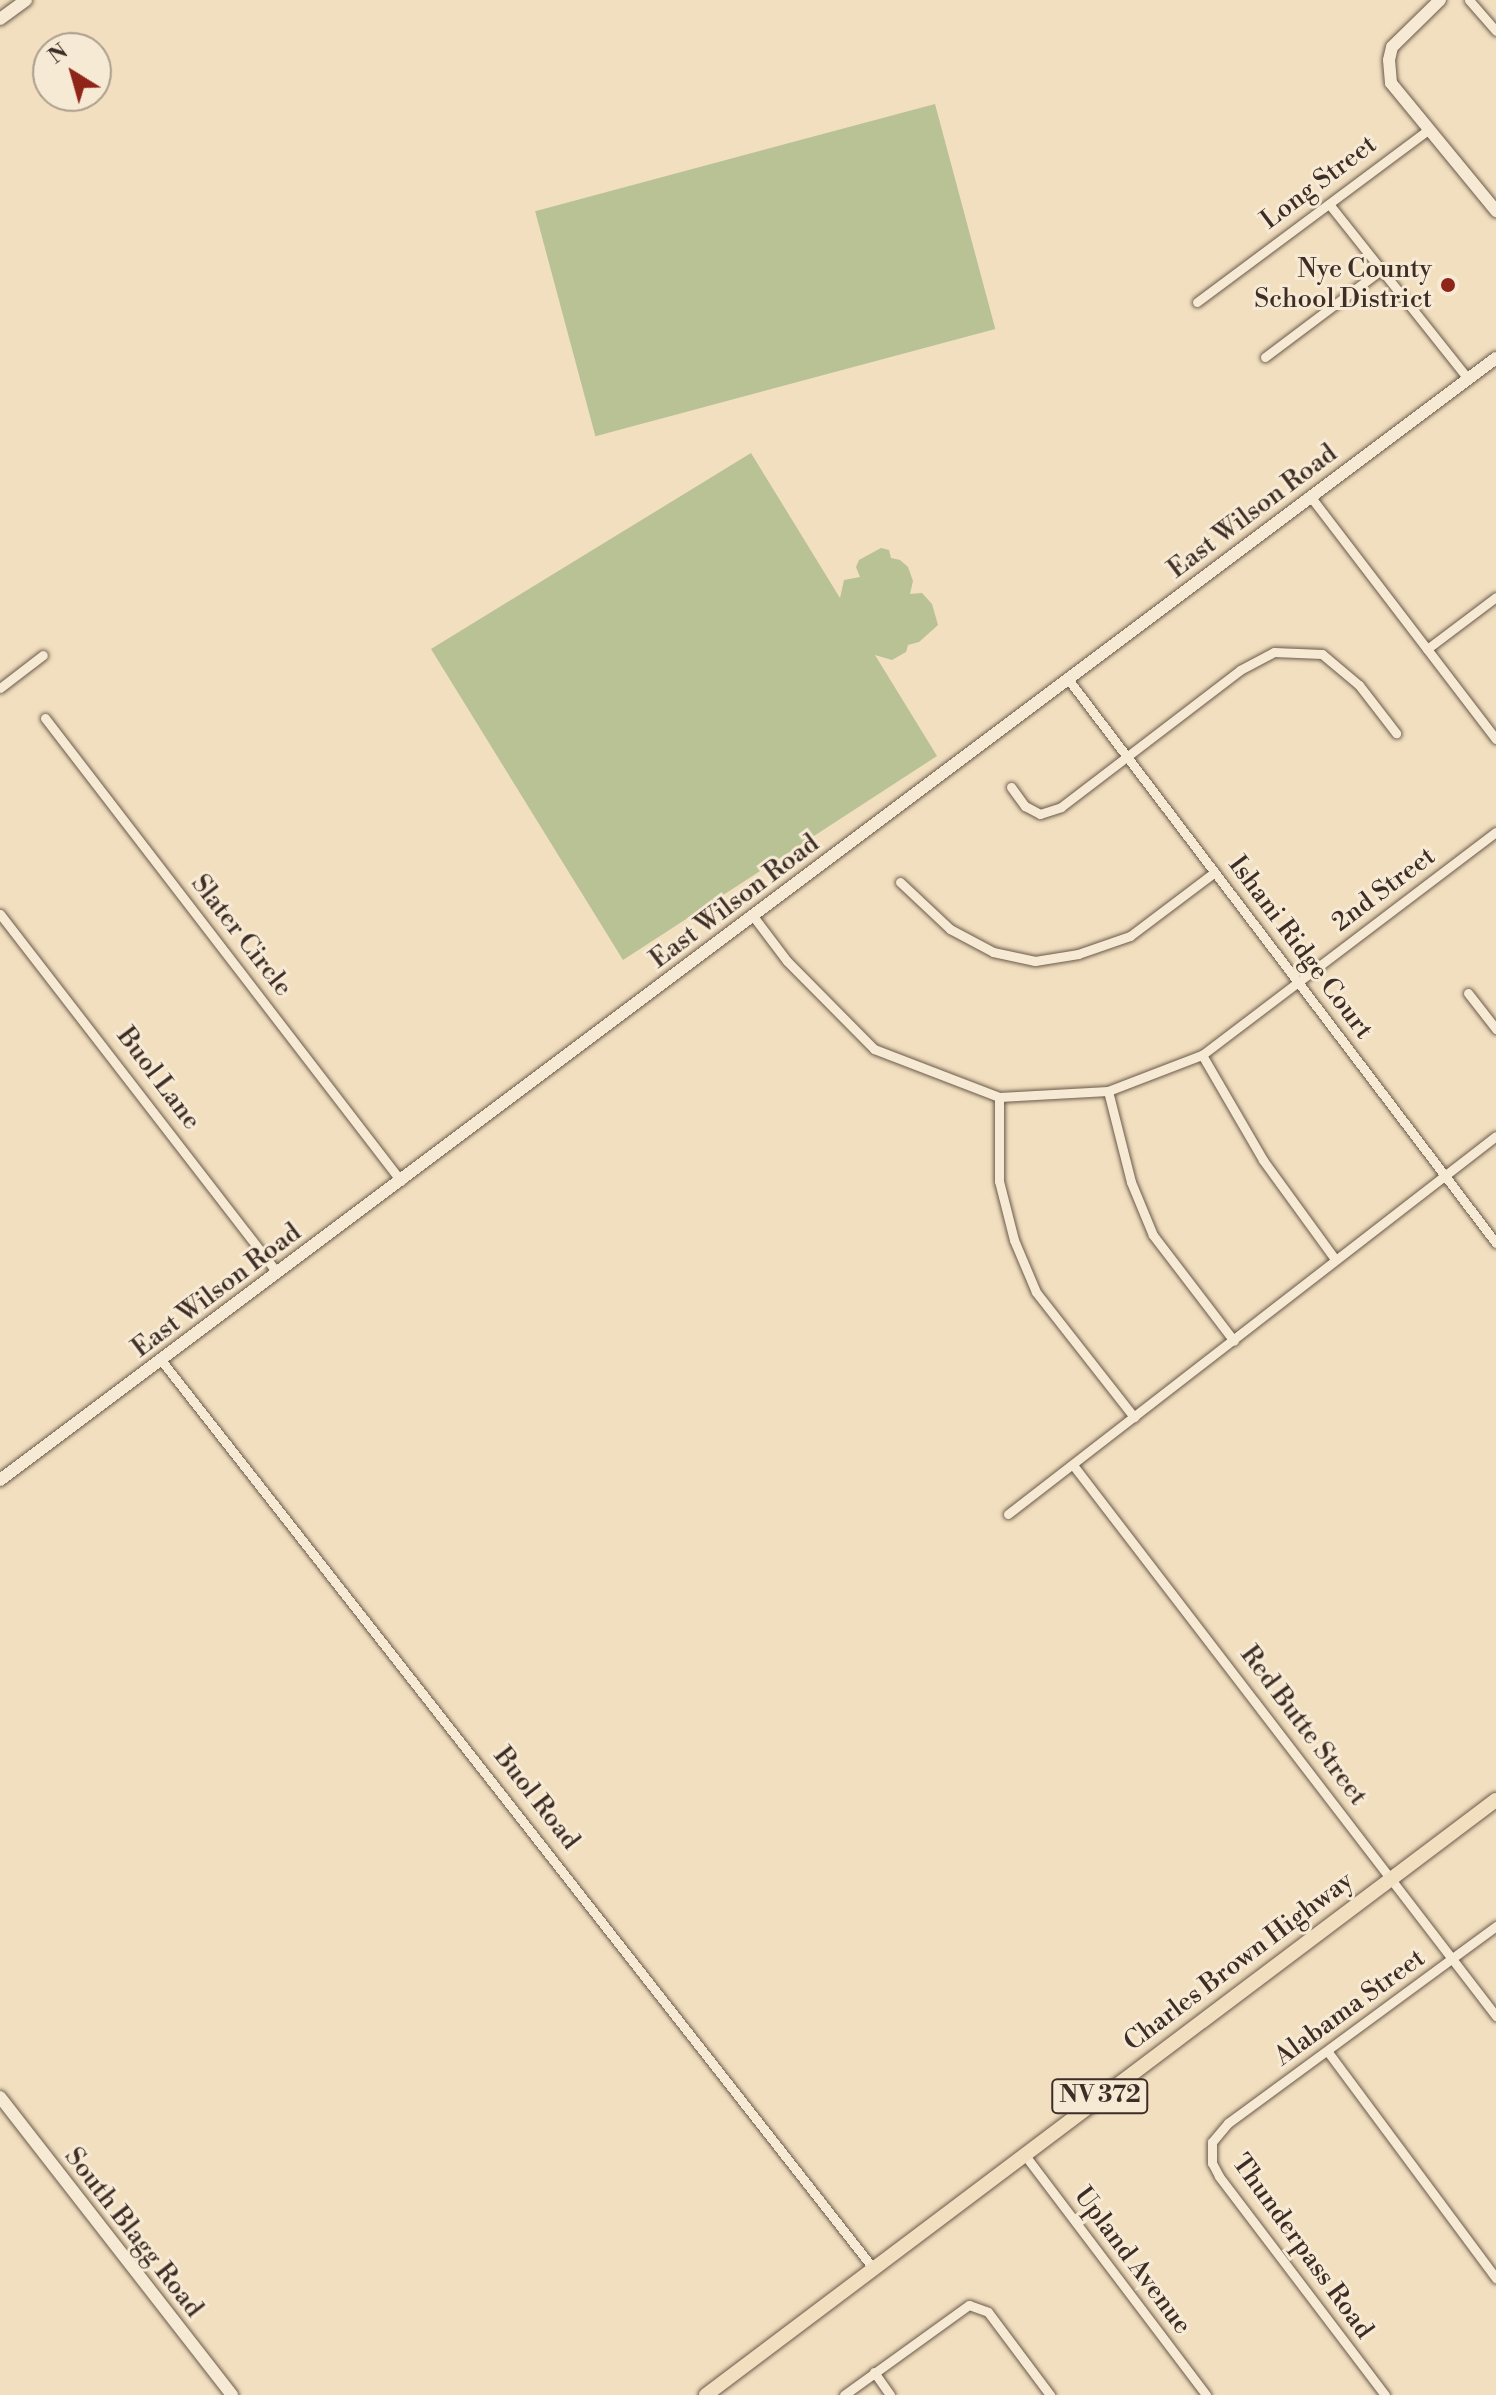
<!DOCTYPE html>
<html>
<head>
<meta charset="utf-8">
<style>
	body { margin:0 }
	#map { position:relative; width:1496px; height:2395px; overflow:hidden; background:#f2dfbf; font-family:"Libre Bodoni",serif }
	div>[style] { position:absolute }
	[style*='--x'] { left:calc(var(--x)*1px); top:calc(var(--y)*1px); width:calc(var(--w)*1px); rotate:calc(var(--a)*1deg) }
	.green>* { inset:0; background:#b8c294; transform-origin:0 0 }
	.roads { filter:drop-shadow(0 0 2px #6a5a4c) drop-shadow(0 0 2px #6a5a4c) }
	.street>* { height:9px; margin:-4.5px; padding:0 4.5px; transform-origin:4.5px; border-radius:4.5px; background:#f7ead5 }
	.secondary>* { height:12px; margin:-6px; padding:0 6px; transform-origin:6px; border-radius:6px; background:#f7ead5 }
	.primary>* { height:14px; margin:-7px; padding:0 7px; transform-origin:7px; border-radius:7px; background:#f2dfbf }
	.dots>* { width:22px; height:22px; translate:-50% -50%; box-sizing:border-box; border:4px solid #f7ead5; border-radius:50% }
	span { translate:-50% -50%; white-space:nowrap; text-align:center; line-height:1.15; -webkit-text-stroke:6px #f7ead5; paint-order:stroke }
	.shield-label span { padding:2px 6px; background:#f7ead5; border:2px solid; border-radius:6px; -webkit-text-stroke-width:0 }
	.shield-label { font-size:24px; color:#3d2d26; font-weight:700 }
	.street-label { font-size:26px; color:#3d2d26 }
	.poi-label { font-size:26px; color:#3d2d26 }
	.right { translate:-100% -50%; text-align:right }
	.north { position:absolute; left:32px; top:32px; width:80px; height:80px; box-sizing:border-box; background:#f7ead5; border:2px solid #ad9e8f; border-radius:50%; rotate:323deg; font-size:22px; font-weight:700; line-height:32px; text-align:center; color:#3d2d26 }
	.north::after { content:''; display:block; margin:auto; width:28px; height:36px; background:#8f2418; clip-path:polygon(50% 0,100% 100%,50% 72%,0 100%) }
</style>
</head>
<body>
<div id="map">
	<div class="green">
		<div style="left:935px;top:104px;width:233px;height:414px;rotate:75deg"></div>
		<div style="clip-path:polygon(751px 453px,840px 598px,844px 580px,860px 577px,856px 567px,859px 560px,881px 548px,889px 550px,891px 558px,900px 560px,908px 567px,913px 581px,910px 594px,922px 593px,932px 604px,938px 625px,919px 642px,908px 645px,906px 652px,892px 660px,875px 655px,937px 756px,623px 960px,431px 649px)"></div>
	</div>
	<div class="roads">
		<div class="street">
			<div style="--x:1469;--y:0;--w:41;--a:48.9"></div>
			<div style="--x:1329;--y:204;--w:223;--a:51.5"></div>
			<div style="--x:1197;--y:302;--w:289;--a:-36.7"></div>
			<div style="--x:1265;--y:357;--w:145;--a:-36.9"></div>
			<div style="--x:1310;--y:496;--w:306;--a:52.6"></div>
			<div style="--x:1427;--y:649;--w:86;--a:-37"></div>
			<div style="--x:1068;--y:679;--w:708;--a:52.81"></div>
			<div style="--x:0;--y:688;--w:54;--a:-37.5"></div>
			<div style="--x:45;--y:718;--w:584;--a:52.44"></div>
			<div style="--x:1011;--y:787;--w:24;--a:54"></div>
			<div style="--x:1025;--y:806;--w:17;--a:28"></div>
			<div style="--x:1040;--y:814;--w:22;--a:-18"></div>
			<div style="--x:1061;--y:807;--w:225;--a:-37.4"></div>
			<div style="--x:1240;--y:670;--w:38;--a:-28"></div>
			<div style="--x:1274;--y:652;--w:48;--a:2.4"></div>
			<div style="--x:1322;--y:654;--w:48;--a:40"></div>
			<div style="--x:1359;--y:685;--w:61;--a:52.4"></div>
			<div style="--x:900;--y:882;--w:69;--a:43.2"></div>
			<div style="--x:950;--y:929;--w:49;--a:28.1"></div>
			<div style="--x:993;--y:952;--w:43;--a:12.1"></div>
			<div style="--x:1035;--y:961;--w:44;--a:-9.2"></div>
			<div style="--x:1078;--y:954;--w:55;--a:-19.1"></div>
			<div style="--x:1130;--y:936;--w:106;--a:-37"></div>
			<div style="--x:0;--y:914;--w:453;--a:52.3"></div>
			<div style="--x:753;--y:916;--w:56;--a:52.9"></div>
			<div style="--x:787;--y:961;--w:124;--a:45.3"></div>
			<div style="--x:874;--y:1049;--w:134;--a:21"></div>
			<div style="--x:999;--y:1097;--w:109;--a:-3.2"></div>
			<div style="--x:1108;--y:1091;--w:101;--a:-21"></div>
			<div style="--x:1202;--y:1055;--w:369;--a:-37.2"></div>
			<div style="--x:1468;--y:993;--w:46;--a:52.1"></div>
			<div style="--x:1202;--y:1055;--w:121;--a:59.8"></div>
			<div style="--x:1263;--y:1160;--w:122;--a:54"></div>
			<div style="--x:1108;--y:1091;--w:94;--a:75.8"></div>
			<div style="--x:1131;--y:1182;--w:57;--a:67.5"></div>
			<div style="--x:1153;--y:1235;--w:133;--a:52.6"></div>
			<div style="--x:999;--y:1097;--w:84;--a:90"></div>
			<div style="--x:999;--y:1181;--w:61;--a:75.7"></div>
			<div style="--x:1014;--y:1240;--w:56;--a:67.1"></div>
			<div style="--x:1036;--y:1292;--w:159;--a:51.9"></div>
			<div style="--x:161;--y:1360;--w:1154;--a:51.9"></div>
			<div style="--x:1073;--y:1465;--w:695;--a:52.49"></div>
			<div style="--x:1008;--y:1514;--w:617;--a:-37.76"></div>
			<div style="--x:1328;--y:2052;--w:282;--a:53.4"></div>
			<div style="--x:1024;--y:2154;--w:302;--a:52.9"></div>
			<div style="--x:874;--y:2372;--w:28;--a:55"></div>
			<div style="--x:844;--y:2395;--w:154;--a:-35.8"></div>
			<div style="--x:969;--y:2305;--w:20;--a:20"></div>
			<div style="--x:988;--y:2312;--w:104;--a:53.2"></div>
			<div style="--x:1385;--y:2395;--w:275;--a:-127.2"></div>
			<div style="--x:1219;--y:2176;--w:15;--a:-118"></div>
			<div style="--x:1212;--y:2163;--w:21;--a:-90"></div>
			<div style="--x:1212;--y:2142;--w:25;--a:-50"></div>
			<div style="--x:1228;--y:2123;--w:333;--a:-36.3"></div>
		</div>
		<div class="secondary">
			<div style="--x:1440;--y:0;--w:67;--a:135.6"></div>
			<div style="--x:1392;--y:47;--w:13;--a:103"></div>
			<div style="--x:1389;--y:60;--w:23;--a:85"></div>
			<div style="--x:1391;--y:83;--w:166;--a:50.6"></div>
			<div style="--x:0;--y:19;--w:32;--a:-36"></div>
			<div style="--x:0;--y:1480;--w:1870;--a:-36.87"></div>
			<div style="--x:0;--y:2097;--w:378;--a:52.1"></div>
		</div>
		<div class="primary">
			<div style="--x:706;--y:2395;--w:989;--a:-36.99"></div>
		</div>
	</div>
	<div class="dots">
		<div style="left:1448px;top:285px;background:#8f2418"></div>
	</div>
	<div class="shield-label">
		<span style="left:1100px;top:2096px">NV 372</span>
	</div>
	<div class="street-label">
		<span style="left:1319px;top:183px;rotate:-37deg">Long Street</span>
		<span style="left:1253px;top:512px;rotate:-37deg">East Wilson Road</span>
		<span style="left:1384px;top:890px;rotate:-37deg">2nd Street</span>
		<span style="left:735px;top:902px;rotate:-37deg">East Wilson Road</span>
		<span style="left:241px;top:936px;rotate:52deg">Slater Circle</span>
		<span style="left:1300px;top:948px;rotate:53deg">Ishani Ridge Court</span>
		<span style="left:158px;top:1079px;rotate:53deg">Buol Lane</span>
		<span style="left:217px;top:1291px;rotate:-37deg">East Wilson Road</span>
		<span style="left:1303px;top:1726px;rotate:53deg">Red Butte Street</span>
		<span style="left:536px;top:1799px;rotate:52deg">Buol Road</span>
		<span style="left:1239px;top:1962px;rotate:-37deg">Charles Brown Highway</span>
		<span style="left:1350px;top:2008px;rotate:-36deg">Alabama Street</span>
		<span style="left:133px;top:2233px;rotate:52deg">South Blagg Road</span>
		<span style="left:1302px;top:2247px;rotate:54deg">Thunderpass Road</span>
		<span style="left:1132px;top:2261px;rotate:53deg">Upland Avenue</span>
	</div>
	<div class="poi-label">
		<span class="right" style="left:1432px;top:285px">Nye County<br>School District</span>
	</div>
	<div class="north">N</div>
</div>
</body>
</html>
